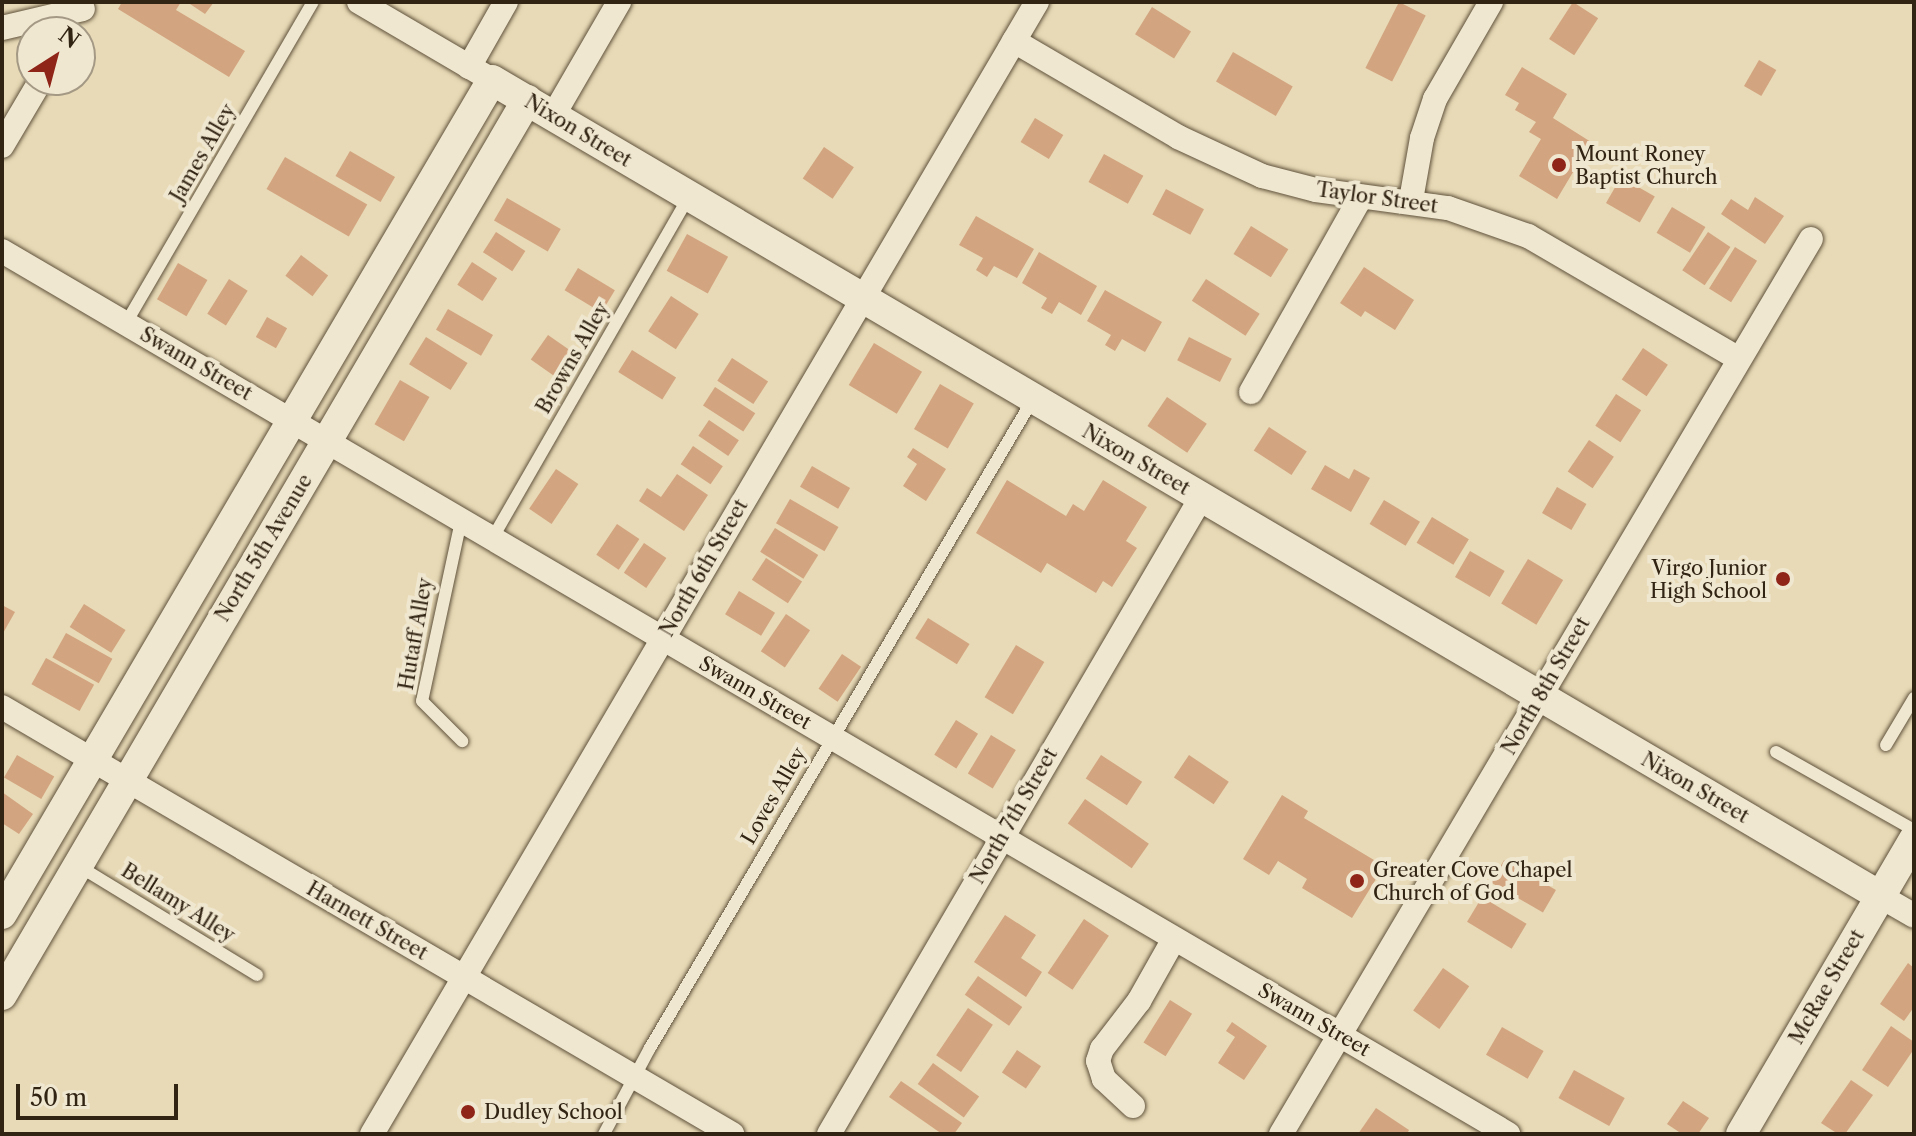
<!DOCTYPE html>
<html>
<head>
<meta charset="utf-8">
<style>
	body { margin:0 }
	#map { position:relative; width:1916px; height:1136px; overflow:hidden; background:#e8dab6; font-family:"Libre Caslon Text",serif }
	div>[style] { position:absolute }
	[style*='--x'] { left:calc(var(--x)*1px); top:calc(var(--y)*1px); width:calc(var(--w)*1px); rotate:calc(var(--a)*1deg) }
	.building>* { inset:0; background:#d3a480; transform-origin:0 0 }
	.roads { filter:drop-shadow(0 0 2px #5f523c) drop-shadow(0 0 2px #5f523c) }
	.service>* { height:12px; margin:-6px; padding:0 6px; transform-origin:6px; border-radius:6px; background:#f0e7d0 }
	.minor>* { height:24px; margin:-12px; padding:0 12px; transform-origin:12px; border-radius:12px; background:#f0e7d0 }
	.tertiary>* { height:30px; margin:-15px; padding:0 15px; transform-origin:15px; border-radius:15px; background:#f0e7d0 }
	.dots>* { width:22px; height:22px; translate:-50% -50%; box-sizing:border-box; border:4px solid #f0e7d0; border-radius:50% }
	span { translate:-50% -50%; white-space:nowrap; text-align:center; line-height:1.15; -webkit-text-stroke:8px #f0e7d0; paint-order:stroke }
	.street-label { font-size:20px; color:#312413 }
	.poi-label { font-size:20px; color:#312413 }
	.left { translate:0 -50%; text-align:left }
	.right { translate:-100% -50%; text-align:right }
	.frame { position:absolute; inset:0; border:4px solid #312413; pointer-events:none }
	.north { position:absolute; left:16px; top:16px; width:80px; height:80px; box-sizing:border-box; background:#f0e7d0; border:2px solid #a49984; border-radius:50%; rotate:36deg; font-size:22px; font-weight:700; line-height:32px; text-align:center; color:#312413 }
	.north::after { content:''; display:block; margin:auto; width:28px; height:36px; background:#8f2418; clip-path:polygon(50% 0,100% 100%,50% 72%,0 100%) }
	.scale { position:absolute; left:16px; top:1084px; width:162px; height:36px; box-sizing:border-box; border:4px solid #312413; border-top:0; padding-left:10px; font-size:24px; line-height:28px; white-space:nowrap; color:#312413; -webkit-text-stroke:6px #f0e7d0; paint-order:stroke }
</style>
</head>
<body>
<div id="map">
	<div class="building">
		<div style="clip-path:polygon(122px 2px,181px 2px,176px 10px,245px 51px,229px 77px,118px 9px)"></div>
		<div style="clip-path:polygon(187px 2px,214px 2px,205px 14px)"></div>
		<div style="left:1399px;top:2px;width:30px;height:74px;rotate:27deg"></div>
		<div style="left:1573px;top:2px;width:30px;height:44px;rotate:33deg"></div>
		<div style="left:1152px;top:7px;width:46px;height:32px;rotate:32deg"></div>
		<div style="left:1233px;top:52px;width:69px;height:34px;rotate:30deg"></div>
		<div style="left:1759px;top:60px;width:20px;height:30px;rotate:30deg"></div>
		<div style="clip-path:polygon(1522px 67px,1567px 94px,1553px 118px,1591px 142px,1557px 199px,1519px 176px,1541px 139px,1529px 132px,1536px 122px,1515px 110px,1519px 103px,1505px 95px)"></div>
		<div style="left:1035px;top:118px;width:33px;height:28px;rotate:31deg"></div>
		<div style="left:824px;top:147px;width:36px;height:38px;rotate:34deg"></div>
		<div style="left:350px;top:151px;width:52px;height:29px;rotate:30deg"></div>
		<div style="left:1104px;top:154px;width:45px;height:32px;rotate:29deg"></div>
		<div style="left:285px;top:157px;width:95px;height:37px;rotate:30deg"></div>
		<div style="left:1621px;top:177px;width:39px;height:30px;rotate:30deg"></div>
		<div style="left:1166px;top:189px;width:43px;height:29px;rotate:28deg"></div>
		<div style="clip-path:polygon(1755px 197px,1784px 216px,1765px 244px,1721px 214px,1731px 199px,1748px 210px)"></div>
		<div style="left:507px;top:198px;width:62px;height:26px;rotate:30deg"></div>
		<div style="left:1672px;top:207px;width:39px;height:30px;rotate:31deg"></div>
		<div style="clip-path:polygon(976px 216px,1034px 249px,1017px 278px,994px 266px,987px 277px,976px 270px,983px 258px,959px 245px)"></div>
		<div style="left:1251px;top:226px;width:44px;height:33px;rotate:32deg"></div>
		<div style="left:496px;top:232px;width:35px;height:24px;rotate:33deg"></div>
		<div style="left:1708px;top:232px;width:27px;height:46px;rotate:34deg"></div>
		<div style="left:687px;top:234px;width:47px;height:42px;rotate:29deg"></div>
		<div style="left:1735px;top:247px;width:26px;height:49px;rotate:32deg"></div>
		<div style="clip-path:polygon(1039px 252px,1097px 286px,1081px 315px,1059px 302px,1052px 314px,1041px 308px,1047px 298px,1022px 283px)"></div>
		<div style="left:301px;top:255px;width:34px;height:26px;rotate:37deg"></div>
		<div style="left:472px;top:262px;width:30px;height:27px;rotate:33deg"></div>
		<div style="left:178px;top:263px;width:34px;height:42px;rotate:30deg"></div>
		<div style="clip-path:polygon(1364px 267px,1414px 300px,1395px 330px,1365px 311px,1361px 317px,1340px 303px)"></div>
		<div style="left:578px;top:268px;width:43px;height:26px;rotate:31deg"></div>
		<div style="left:229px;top:279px;width:22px;height:41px;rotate:32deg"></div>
		<div style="left:1206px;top:279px;width:64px;height:26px;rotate:33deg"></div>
		<div style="clip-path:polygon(1105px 290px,1162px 322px,1145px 352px,1122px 339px,1115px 351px,1105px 345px,1111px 335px,1087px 321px)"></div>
		<div style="left:671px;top:296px;width:33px;height:42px;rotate:33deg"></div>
		<div style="left:448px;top:309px;width:52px;height:24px;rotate:30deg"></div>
		<div style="left:267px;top:317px;width:23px;height:23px;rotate:29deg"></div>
		<div style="left:548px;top:335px;width:39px;height:30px;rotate:35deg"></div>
		<div style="left:426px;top:337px;width:49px;height:32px;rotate:32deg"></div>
		<div style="left:1189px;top:337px;width:48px;height:26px;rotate:27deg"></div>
		<div style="left:874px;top:343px;width:56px;height:49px;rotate:31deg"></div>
		<div style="left:1643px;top:348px;width:30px;height:38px;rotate:34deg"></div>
		<div style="left:632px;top:350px;width:52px;height:26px;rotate:32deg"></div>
		<div style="left:732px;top:358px;width:43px;height:27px;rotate:33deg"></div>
		<div style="left:400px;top:380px;width:34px;height:51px;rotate:30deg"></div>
		<div style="left:940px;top:384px;width:39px;height:52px;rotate:30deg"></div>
		<div style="left:715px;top:387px;width:48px;height:22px;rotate:33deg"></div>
		<div style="left:1616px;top:394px;width:30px;height:38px;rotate:33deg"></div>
		<div style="left:1167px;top:397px;width:48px;height:35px;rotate:34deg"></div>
		<div style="left:709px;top:420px;width:36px;height:19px;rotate:34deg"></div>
		<div style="left:1269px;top:427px;width:45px;height:28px;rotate:33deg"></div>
		<div style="left:1589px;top:440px;width:30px;height:38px;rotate:34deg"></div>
		<div style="left:693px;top:446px;width:36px;height:22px;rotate:34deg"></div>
		<div style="clip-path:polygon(913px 448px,946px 469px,926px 501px,903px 486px,917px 464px,907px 457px)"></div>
		<div style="clip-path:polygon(1325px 465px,1349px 479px,1354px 469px,1370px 478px,1351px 512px,1311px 489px)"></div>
		<div style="left:812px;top:466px;width:44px;height:24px;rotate:30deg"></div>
		<div style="left:556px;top:469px;width:27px;height:48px;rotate:34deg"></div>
		<div style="clip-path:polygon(677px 474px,708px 495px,684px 531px,639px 501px,647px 488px,661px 497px)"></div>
		<div style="clip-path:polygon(1007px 480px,1066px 516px,1073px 504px,1084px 511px,1103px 480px,1147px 507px,1126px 541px,1137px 548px,1112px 587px,1103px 581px,1096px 593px,1047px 563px,1041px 573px,976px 533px)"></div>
		<div style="left:1557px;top:487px;width:34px;height:30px;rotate:30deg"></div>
		<div style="left:790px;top:499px;width:56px;height:28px;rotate:30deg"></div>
		<div style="left:1384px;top:500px;width:42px;height:28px;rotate:31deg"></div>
		<div style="left:1432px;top:517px;width:43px;height:30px;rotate:31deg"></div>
		<div style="left:617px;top:524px;width:27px;height:37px;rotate:34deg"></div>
		<div style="left:775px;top:528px;width:51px;height:28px;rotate:32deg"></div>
		<div style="left:644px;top:543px;width:27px;height:36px;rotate:34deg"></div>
		<div style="left:1470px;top:551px;width:40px;height:30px;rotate:30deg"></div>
		<div style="left:766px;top:558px;width:43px;height:26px;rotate:33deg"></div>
		<div style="left:1528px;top:559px;width:41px;height:52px;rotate:31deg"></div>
		<div style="left:739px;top:591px;width:42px;height:27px;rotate:31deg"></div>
		<div style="left:84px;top:604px;width:49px;height:27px;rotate:32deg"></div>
		<div style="clip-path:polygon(2px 605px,15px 612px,2px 635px)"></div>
		<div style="left:786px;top:614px;width:29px;height:45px;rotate:34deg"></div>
		<div style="left:928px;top:618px;width:49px;height:24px;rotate:32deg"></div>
		<div style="left:66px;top:633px;width:53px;height:28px;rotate:29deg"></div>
		<div style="left:1016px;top:645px;width:33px;height:61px;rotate:31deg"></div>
		<div style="left:842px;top:654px;width:23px;height:42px;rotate:34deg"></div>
		<div style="left:46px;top:658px;width:55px;height:30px;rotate:29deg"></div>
		<div style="left:956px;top:720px;width:26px;height:41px;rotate:32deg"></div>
		<div style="left:991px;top:735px;width:29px;height:45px;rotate:31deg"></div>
		<div style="left:17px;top:755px;width:43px;height:26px;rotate:30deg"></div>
		<div style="left:1101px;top:755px;width:49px;height:28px;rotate:33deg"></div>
		<div style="left:1189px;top:755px;width:48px;height:27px;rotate:34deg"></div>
		<div style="clip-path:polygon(2px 792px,33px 814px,19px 834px,2px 823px)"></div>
		<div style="clip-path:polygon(1282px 795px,1308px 811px,1304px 818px,1384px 866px,1352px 918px,1302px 888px,1307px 879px,1278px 861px,1269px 875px,1243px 859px)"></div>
		<div style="left:1085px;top:799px;width:78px;height:30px;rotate:35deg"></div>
		<div style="left:1504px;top:860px;width:60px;height:26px;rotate:30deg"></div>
		<div style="left:1482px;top:897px;width:52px;height:29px;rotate:31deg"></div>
		<div style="clip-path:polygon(1005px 915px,1036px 935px,1021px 958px,1042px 972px,1026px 997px,974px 962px)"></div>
		<div style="left:1084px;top:919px;width:30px;height:65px;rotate:34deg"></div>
		<div style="clip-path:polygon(1908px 963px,1914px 968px,1914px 1007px,1904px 1021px,1880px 1004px)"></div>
		<div style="left:1443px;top:968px;width:32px;height:52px;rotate:35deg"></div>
		<div style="left:978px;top:976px;width:54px;height:23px;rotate:35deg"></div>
		<div style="left:1170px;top:1000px;width:26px;height:50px;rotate:32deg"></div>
		<div style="left:968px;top:1008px;width:30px;height:57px;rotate:34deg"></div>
		<div style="clip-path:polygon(1232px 1022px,1267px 1046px,1244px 1080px,1218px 1063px,1235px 1037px,1226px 1031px)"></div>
		<div style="clip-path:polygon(1891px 1026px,1914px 1042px,1914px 1049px,1888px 1087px,1862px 1070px)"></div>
		<div style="left:1502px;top:1027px;width:48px;height:32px;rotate:30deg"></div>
		<div style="left:1017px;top:1050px;width:29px;height:27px;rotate:34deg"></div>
		<div style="left:933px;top:1063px;width:57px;height:26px;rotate:36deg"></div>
		<div style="left:1574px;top:1070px;width:58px;height:32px;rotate:29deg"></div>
		<div style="clip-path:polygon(1851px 1080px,1873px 1095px,1845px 1134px,1838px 1134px,1821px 1123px)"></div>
		<div style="clip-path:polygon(901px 1081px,962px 1123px,954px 1134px,942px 1134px,889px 1097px)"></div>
		<div style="clip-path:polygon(1683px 1101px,1709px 1118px,1698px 1134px,1682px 1134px,1667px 1124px)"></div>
		<div style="clip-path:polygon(1376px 1108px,1409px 1130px,1407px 1134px,1358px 1134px)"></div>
	</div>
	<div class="roads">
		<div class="service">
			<div style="--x:126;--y:323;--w:371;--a:-59.8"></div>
			<div style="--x:461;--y:521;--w:184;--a:102.2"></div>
			<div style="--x:422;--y:701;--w:57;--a:45"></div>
			<div style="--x:492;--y:539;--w:395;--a:-60.1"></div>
			<div style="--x:1886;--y:745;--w:55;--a:-59.2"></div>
			<div style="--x:1776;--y:752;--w:159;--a:29.5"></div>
			<div style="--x:77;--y:865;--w:211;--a:31.4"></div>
			<div style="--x:604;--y:1134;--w:98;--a:-61.9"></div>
			<div style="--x:650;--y:1048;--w:754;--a:-59.45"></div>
		</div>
		<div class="minor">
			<div style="--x:359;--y:2;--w:154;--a:30.4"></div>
			<div style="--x:2;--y:28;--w:83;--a:-13.2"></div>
			<div style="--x:1014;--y:41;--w:190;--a:30.3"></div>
			<div style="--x:1178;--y:137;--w:93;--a:24.9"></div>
			<div style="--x:1262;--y:176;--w:56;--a:14.5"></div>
			<div style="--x:1316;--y:190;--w:133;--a:7.8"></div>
			<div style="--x:1448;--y:208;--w:85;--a:19.3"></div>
			<div style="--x:1528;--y:236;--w:244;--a:30.2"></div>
			<div style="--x:469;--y:67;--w:75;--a:-60.4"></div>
			<div style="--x:553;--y:116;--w:132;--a:-59.9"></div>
			<div style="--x:2;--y:146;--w:77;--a:-59.4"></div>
			<div style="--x:1411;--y:200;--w:63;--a:-79.9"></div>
			<div style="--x:1422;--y:138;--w:41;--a:-71.6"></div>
			<div style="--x:1435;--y:99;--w:112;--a:-60"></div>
			<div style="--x:2;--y:251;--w:1746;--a:30.38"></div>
			<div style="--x:1251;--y:392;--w:224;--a:-60.6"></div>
			<div style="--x:2;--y:707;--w:846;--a:30.32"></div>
			<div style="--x:1880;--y:896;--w:39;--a:30"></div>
			<div style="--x:1133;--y:1106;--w:40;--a:-137"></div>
			<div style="--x:1104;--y:1079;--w:19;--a:-108"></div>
			<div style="--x:1098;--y:1061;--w:13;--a:-72"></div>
			<div style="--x:1102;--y:1049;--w:61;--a:-52.4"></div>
			<div style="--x:1139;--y:1001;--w:71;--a:-60.6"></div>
			<div style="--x:372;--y:1134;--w:1313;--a:-59.57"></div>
			<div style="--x:829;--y:1134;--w:737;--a:-59.68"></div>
			<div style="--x:1281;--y:1134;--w:1040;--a:-59.37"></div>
		</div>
		<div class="tertiary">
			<div style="--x:2;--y:914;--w:967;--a:-59.56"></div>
			<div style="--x:492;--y:80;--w:1610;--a:30.45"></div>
			<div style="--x:2;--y:995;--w:1038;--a:-59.6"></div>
			<div style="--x:1741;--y:1134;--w:342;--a:-59.6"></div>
		</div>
	</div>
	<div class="dots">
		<div style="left:1559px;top:165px;background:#8f2418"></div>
		<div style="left:1783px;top:579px;background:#8f2418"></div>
		<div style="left:1357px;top:881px;background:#8f2418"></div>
		<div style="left:468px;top:1112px;background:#8f2418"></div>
	</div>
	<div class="street-label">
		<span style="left:578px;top:131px;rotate:31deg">Nixon Street</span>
		<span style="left:203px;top:153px;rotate:-60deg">James Alley</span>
		<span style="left:1377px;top:198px;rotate:8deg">Taylor Street</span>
		<span style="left:573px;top:358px;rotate:-60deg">Browns Alley</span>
		<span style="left:196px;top:364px;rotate:30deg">Swann Street</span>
		<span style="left:1136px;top:460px;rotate:30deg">Nixon Street</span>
		<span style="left:264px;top:548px;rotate:-59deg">North 5th Avenue</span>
		<span style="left:704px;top:568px;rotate:-60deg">North 6th Street</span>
		<span style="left:416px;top:634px;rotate:-80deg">Hutaff Alley</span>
		<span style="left:1546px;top:686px;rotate:-60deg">North 8th Street</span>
		<span style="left:755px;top:693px;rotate:30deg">Swann Street</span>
		<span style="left:1695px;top:788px;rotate:30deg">Nixon Street</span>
		<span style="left:774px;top:796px;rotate:-60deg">Loves Alley</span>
		<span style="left:1014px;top:816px;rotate:-60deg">North 7th Street</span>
		<span style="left:178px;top:903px;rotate:32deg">Bellamy Alley</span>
		<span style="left:367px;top:921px;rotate:30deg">Harnett Street</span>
		<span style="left:1827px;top:987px;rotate:-60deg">McRae Street</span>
		<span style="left:1314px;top:1020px;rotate:30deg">Swann Street</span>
	</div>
	<div class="poi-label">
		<span class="left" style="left:1575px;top:166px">Mount Roney<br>Baptist Church</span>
		<span class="right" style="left:1767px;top:580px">Virgo Junior<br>High School</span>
		<span class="left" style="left:1373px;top:882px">Greater Cove Chapel<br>Church of God</span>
		<span class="left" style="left:484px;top:1112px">Dudley School</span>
	</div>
	<div class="frame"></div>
	<div class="north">N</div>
	<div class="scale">50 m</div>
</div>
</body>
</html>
